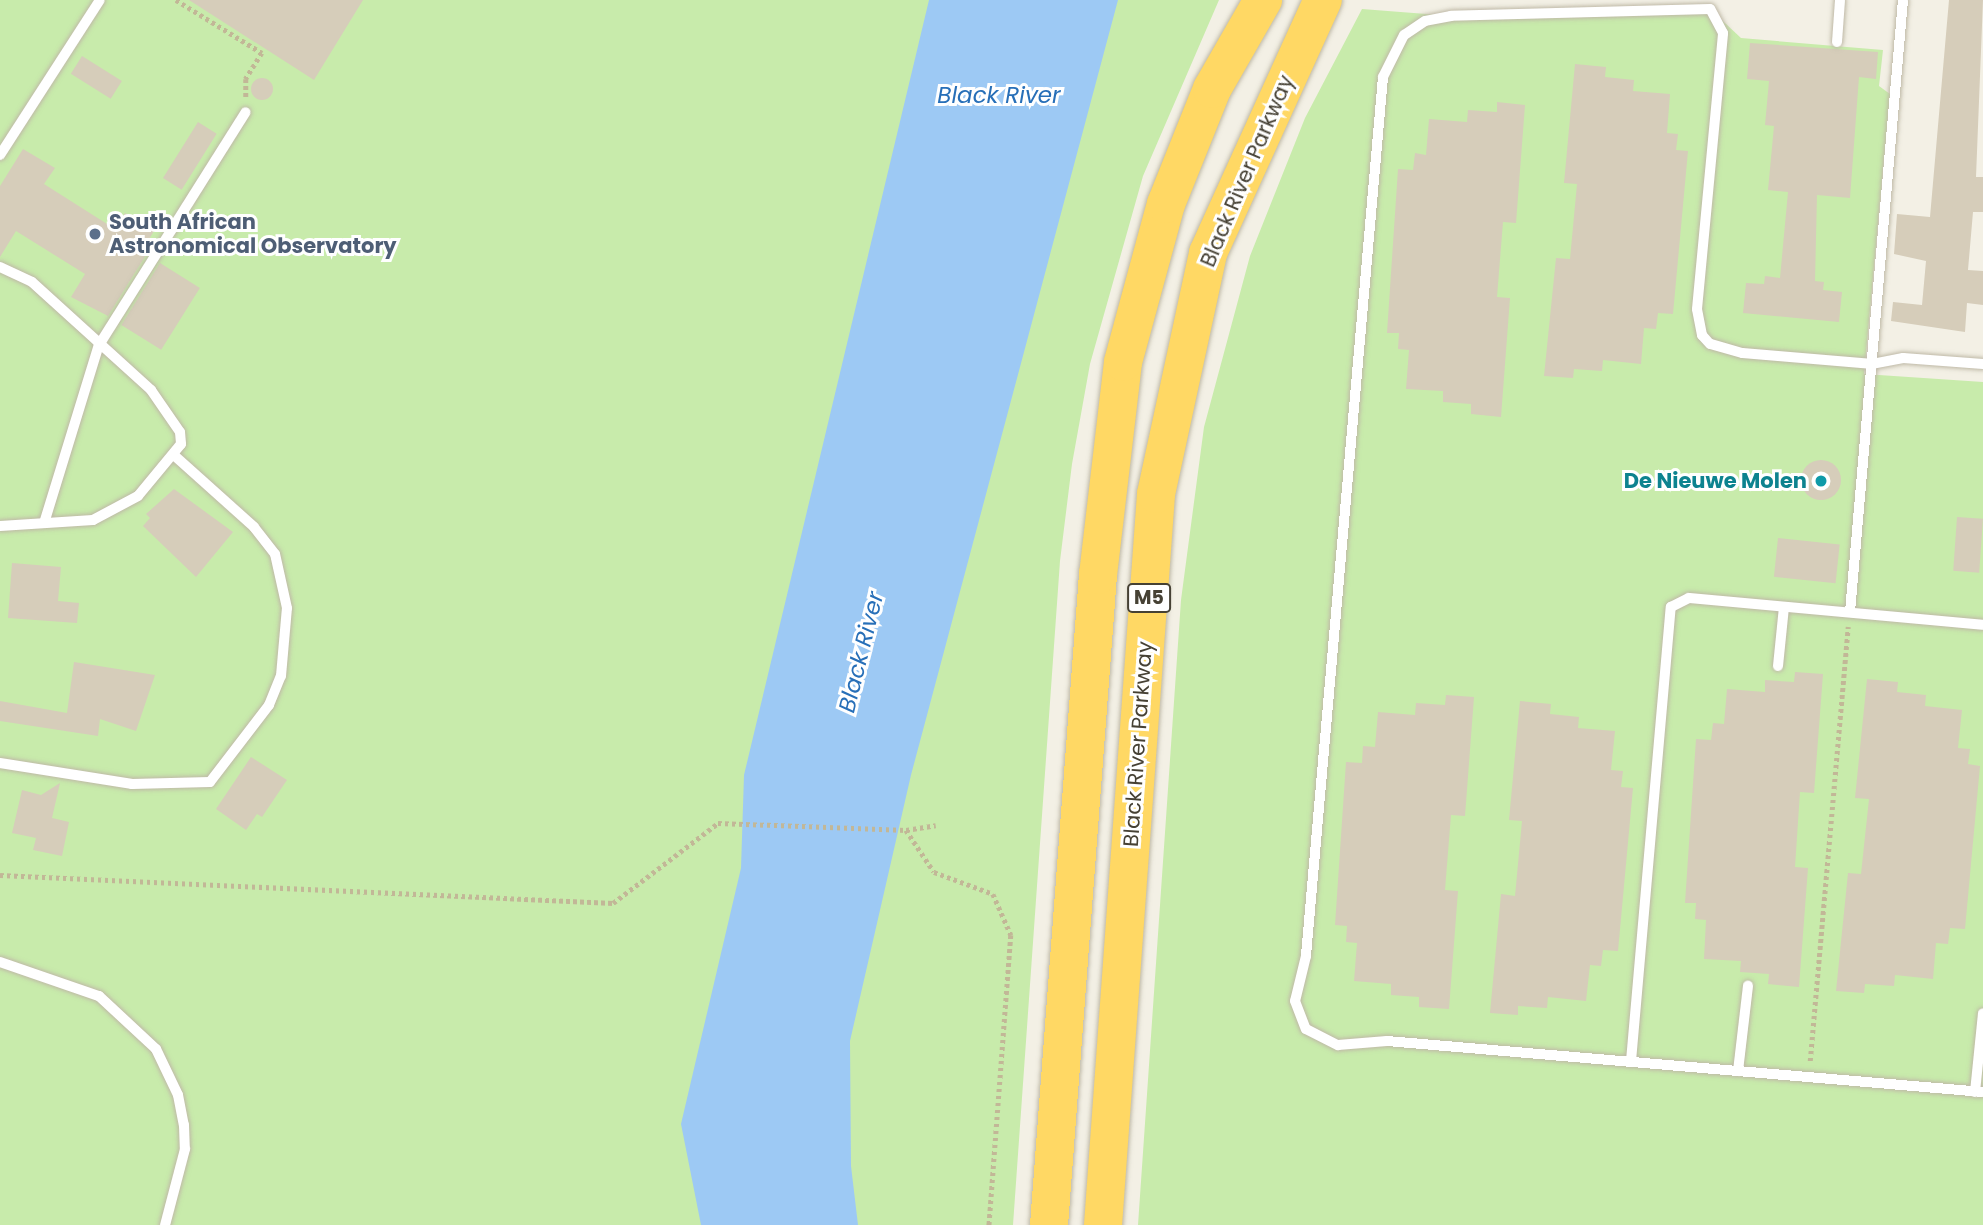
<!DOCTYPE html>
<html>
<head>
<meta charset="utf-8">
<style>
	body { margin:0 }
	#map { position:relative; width:1983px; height:1225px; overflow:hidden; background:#f3f0e5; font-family:Poppins,sans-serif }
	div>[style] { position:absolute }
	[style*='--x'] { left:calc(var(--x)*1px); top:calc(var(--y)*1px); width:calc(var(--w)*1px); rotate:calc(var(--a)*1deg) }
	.green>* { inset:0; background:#c8ebab }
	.water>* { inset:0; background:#9dc9f4 }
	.building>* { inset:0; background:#d6cdba; transform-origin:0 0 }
	.round { border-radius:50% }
	.path>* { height:4.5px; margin-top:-2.25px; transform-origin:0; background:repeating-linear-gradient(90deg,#c2b797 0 3.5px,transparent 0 7px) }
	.roads { filter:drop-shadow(0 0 2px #bfb9a7) drop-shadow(0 0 2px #bfb9a7) }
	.lane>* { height:10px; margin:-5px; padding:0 5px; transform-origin:5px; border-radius:5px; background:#fff }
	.highway>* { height:38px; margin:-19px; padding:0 19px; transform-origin:19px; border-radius:19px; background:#ffd864 }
	.dots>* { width:19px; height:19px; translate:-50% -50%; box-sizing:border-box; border:4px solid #fff; border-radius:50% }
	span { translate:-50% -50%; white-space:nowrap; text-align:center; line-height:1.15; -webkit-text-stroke:6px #fff; paint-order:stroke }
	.shield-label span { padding:2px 5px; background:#fff; border:2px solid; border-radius:5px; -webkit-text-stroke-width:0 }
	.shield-label { font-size:19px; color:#464134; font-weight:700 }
	.street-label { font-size:21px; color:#464134 }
	.service-label { font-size:21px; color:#4e5e75; font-weight:700 }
	.left { translate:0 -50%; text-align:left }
	.culture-label { font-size:21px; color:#0d838f; font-weight:700 }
	.right { translate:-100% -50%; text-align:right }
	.water-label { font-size:23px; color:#276fb8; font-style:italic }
</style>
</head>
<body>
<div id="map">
	<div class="green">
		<div style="clip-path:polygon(0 0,1219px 0,1143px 176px,1090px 364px,1072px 464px,1060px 561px,1013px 1225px,0 1225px)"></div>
		<div style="clip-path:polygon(1362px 9px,1452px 16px,1710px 9px,1741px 38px,1883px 50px,1879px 86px,1890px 94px,1864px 374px,1983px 382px,1983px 1225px,1138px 1225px,1181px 600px,1204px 427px,1250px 256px,1305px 118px)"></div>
	</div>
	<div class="water">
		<div style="clip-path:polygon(929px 0,1118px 0,911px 775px,850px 1041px,851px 1166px,858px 1225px,701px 1225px,681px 1124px,741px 868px,744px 775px)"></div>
	</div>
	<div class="building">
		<div style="clip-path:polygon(189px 0,363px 0,314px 80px)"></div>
		<div style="clip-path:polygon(1949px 0,1983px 0,1976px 177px,1983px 177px,1983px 212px,1973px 212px,1968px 270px,1983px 271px,1983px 305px,1967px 303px,1965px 332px,1891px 321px,1893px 302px,1922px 305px,1926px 261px,1894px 254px,1897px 214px,1930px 217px)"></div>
		<div style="clip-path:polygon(1750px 43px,1878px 52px,1876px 79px,1859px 77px,1850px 198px,1817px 195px,1815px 281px,1824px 282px,1823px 290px,1842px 292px,1839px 322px,1743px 313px,1746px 283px,1764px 284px,1765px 276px,1780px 278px,1788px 192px,1768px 190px,1774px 126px,1765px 125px,1769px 81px,1747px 79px)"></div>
		<div style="left:82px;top:56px;width:47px;height:21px;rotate:32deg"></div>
		<div style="clip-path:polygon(1575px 64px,1606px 67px,1605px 77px,1634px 80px,1633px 91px,1670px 94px,1667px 133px,1678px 134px,1676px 150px,1688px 151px,1673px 314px,1658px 313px,1656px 329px,1644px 328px,1641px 364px,1603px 360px,1602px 371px,1574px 369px,1573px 378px,1544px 376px,1556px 258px,1570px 259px,1577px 184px,1564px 183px)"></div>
		<div class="round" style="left:251px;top:78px;width:22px;height:22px"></div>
		<div style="clip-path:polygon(1497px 102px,1525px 105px,1516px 223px,1503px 222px,1497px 297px,1510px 298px,1501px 417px,1471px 414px,1471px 404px,1443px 402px,1443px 391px,1406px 389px,1409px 350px,1398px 349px,1399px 333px,1387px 333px,1398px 169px,1413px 170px,1415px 153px,1426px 155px,1429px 119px,1467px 122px,1468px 110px,1497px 112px)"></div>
		<div style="left:198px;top:122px;width:22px;height:66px;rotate:32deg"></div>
		<div style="clip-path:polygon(23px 149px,55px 168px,44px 184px,115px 229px,125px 213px,154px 231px,141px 252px,146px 255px,108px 316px,71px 297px,85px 274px,16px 231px,0 257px,0 186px)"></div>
		<div style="left:160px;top:263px;width:47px;height:73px;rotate:32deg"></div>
		<div class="round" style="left:1801px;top:460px;width:40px;height:40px"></div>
		<div style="clip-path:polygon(174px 489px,233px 532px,196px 577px,143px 526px,150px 518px,146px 514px)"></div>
		<div style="left:1957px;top:517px;width:26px;height:54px;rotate:4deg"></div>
		<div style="left:1778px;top:538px;width:62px;height:39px;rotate:6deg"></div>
		<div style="clip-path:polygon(12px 563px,61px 567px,58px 601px,79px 603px,77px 623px,8px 618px)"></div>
		<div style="clip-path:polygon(74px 662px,155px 675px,136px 731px,100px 719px,98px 736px,0 721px,0 701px,67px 713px)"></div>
		<div style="clip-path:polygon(1795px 672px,1823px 674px,1814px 793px,1800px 792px,1795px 867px,1808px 868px,1799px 987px,1768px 984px,1769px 974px,1740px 972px,1741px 961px,1704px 959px,1706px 920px,1695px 919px,1696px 903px,1685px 903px,1696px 739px,1711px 740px,1713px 723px,1724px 724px,1727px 689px,1765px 692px,1765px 680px,1794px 682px)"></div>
		<div style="clip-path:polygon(1867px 679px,1898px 682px,1897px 692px,1926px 695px,1925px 706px,1962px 710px,1958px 748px,1970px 749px,1968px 764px,1980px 766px,1965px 929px,1950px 928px,1948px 944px,1936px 943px,1933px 979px,1895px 975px,1894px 986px,1865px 984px,1864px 993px,1836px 991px,1848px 873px,1861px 874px,1869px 799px,1855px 798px)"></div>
		<div style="clip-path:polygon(1446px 695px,1474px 697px,1465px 816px,1451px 815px,1445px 890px,1458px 891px,1449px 1009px,1419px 1007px,1419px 997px,1391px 995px,1391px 984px,1354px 981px,1357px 943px,1346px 942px,1347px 926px,1335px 925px,1346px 762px,1362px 763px,1363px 746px,1375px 747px,1378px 712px,1415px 715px,1416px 703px,1445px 705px)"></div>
		<div style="clip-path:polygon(1520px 701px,1551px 704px,1550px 714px,1579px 717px,1578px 728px,1615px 731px,1611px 770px,1623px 771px,1621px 787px,1633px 788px,1618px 951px,1603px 950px,1601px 966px,1590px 965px,1586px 1001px,1548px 997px,1547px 1008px,1518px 1006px,1518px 1015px,1490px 1013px,1501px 894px,1515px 896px,1522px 821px,1509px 820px)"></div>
		<div style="clip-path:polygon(251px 757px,287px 780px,262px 817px,257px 814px,246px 830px,216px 809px)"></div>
		<div style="clip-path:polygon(60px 783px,52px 818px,69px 822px,62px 856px,33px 850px,36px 838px,12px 833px,22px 790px,41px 795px)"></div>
	</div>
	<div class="path">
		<div style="--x:176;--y:0;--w:101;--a:31.6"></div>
		<div style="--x:262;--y:53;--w:31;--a:122"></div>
		<div style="--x:246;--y:79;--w:18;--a:90"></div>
		<div style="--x:906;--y:830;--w:50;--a:56.3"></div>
		<div style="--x:934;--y:872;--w:63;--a:20.4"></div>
		<div style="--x:993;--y:894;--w:45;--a:66.3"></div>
		<div style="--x:1011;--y:935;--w:291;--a:94.3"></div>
		<div style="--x:0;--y:875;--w:614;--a:2.62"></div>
		<div style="--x:613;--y:903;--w:132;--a:-37.3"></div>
		<div style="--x:718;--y:823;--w:188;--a:2.1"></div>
		<div style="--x:906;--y:830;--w:30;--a:-9"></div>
		<div style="--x:1810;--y:1061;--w:436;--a:-85"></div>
	</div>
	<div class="roads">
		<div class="lane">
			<div style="--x:1837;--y:42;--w:42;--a:-85.9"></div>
			<div style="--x:0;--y:155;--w:184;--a:-57.2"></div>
			<div style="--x:0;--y:267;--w:35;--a:25"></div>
			<div style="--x:32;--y:282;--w:161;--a:42.2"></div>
			<div style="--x:151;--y:390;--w:51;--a:55.4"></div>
			<div style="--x:180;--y:432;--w:12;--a:85"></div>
			<div style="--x:181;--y:444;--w:67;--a:129.6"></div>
			<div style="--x:138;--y:496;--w:51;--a:151.9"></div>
			<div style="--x:93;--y:520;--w:93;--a:176.3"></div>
			<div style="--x:1983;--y:364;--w:80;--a:-175.7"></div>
			<div style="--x:1903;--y:358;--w:31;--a:169"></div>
			<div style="--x:1873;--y:364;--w:131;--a:-175.2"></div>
			<div style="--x:1742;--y:353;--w:33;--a:-164"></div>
			<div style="--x:1710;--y:344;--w:12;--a:-132"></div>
			<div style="--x:1702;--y:335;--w:26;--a:-101"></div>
			<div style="--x:1697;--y:309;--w:277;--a:-84.6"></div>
			<div style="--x:1723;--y:33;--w:27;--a:-118"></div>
			<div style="--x:1710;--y:9;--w:259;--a:178.5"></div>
			<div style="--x:1451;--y:16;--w:26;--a:169"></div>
			<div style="--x:1425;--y:21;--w:25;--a:146"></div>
			<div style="--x:1404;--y:35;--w:47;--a:116.6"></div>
			<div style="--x:1383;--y:77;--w:882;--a:95.01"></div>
			<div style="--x:1306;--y:956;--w:46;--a:103.7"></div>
			<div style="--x:1295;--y:1001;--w:30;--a:69"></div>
			<div style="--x:1306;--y:1029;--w:36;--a:27"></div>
			<div style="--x:1338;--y:1045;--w:49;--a:-4.7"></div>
			<div style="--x:1387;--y:1041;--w:598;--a:4.89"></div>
			<div style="--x:45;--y:520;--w:183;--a:-72.9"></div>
			<div style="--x:99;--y:345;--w:275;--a:-57.8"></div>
			<div style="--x:1850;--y:612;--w:614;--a:-85.05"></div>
			<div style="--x:1778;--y:666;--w:59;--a:-84.2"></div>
			<div style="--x:0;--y:763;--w:134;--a:9"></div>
			<div style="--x:132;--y:784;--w:78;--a:-1.5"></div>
			<div style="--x:210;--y:782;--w:97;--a:-52.5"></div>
			<div style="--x:269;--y:705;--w:31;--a:-68"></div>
			<div style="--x:281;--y:676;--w:68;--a:-85"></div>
			<div style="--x:287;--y:608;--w:55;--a:-102.5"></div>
			<div style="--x:275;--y:554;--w:34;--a:-128"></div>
			<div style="--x:254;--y:527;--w:105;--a:-138.1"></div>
			<div style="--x:0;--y:962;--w:105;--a:19"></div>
			<div style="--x:99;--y:996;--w:78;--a:42.9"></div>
			<div style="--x:156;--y:1049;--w:51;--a:64.4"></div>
			<div style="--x:178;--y:1095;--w:31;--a:79"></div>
			<div style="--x:184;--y:1125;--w:24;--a:88"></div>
			<div style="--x:185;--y:1149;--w:79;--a:104.7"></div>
			<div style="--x:1631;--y:1061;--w:456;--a:-85"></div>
			<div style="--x:1671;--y:607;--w:20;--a:-27"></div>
			<div style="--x:1689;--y:598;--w:295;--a:5.2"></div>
			<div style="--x:1738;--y:1071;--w:86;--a:-83.3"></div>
			<div style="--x:1975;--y:1092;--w:79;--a:-84.2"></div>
		</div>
		<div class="highway">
			<div style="--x:1049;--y:1225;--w:652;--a:-85.69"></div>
			<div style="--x:1098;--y:575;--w:214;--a:-83.3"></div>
			<div style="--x:1123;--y:362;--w:164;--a:-74.8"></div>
			<div style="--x:1166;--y:204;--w:124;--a:-68.2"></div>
			<div style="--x:1212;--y:89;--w:103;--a:-60.2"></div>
			<div style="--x:1103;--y:1225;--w:733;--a:-85.85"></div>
			<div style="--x:1156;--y:494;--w:247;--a:-77.8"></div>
			<div style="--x:1208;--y:253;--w:278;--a:-65.6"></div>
		</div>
	</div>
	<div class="dots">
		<div style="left:95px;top:234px;background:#5c6f8a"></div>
		<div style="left:1821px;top:481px;background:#0f9aa8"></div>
	</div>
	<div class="shield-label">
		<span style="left:1149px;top:598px">M5</span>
	</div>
	<div class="street-label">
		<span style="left:1247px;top:171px;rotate:-67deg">Black River Parkway</span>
		<span style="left:1138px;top:744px;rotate:-86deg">Black River Parkway</span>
	</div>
	<div class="service-label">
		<span class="left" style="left:109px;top:234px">South African<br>Astronomical Observatory</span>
	</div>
	<div class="culture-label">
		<span class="right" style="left:1807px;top:481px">De Nieuwe Molen</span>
	</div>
	<div class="water-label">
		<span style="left:999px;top:95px">Black River</span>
		<span style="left:861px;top:652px;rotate:-76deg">Black River</span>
	</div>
</div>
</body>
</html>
